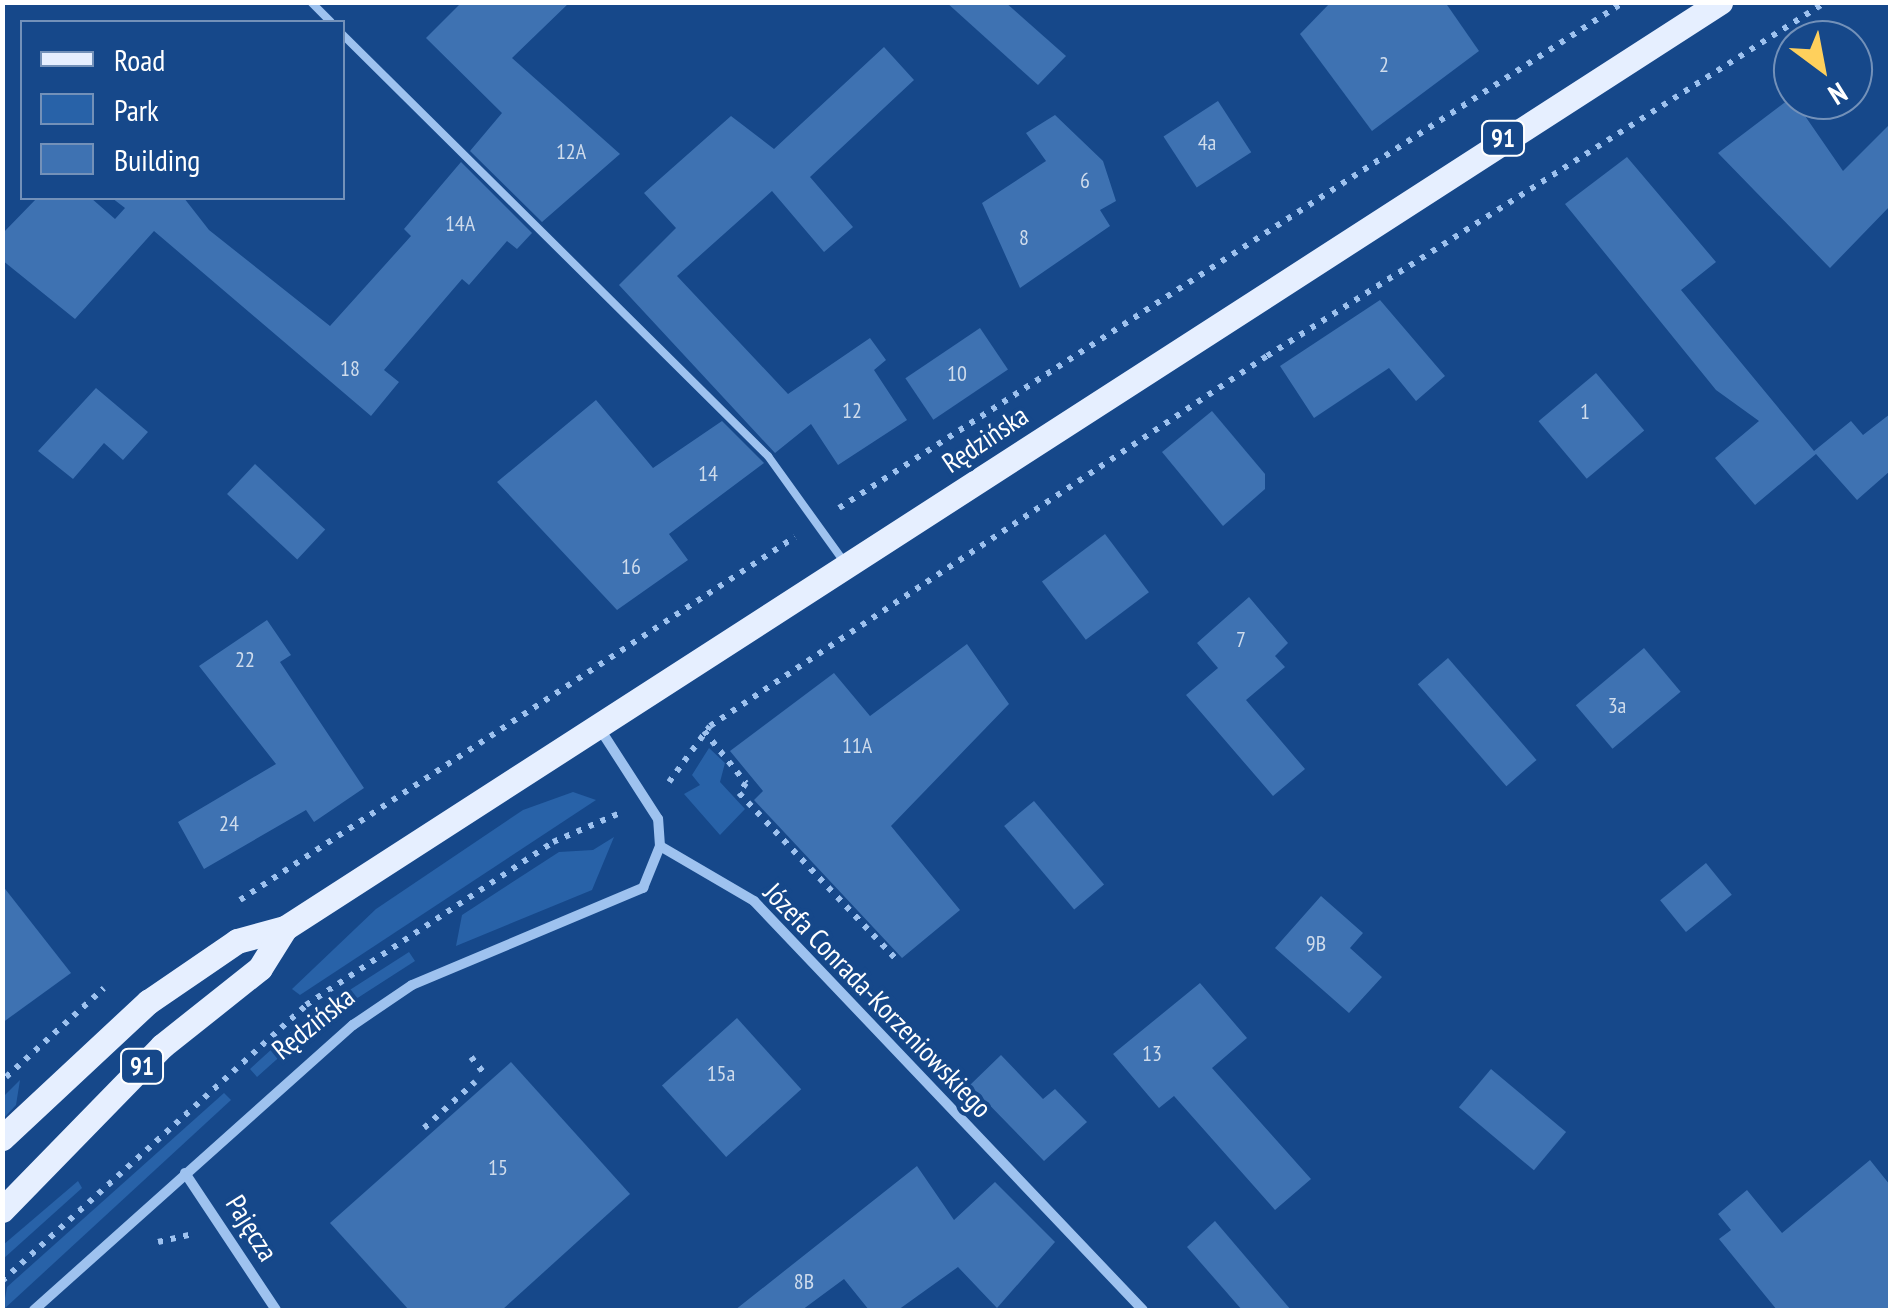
<!DOCTYPE html>
<html>
<head>
<meta charset="utf-8">
<style>
	body { margin:0 }
	#map { position:relative; width:1893px; height:1313px; overflow:hidden; background:#16488a; font-family:"PT Sans Narrow",sans-serif }
	div>[style] { position:absolute }
	[style*='--x'] { left:calc(var(--x)*1px); top:calc(var(--y)*1px); width:calc(var(--w)*1px); rotate:calc(var(--a)*1deg) }
	.green>* { inset:0; background:#2862a8 }
	.building>* { inset:0; background:#3e72b2; transform-origin:0 0 }
	.path>* { height:6px; margin-top:-3px; transform-origin:0; background:repeating-linear-gradient(90deg,#9ec2ef 0 5px,transparent 0 13px) }
	.service>* { height:8px; margin:-4px; padding:0 4px; transform-origin:4px; border-radius:4px; background:#9ec2ef }
	.minor>* { height:10px; margin:-5px; padding:0 5px; transform-origin:5px; border-radius:5px; background:#9ec2ef }
	.primary>* { height:25px; margin:-12.5px; padding:0 12.5px; transform-origin:12.5px; border-radius:12.5px; background:#e6efff }
	span { translate:-50% -50%; white-space:nowrap; text-align:center; line-height:1.15; -webkit-text-stroke:8px #16488a; paint-order:stroke }
	.number-label { font-size:22px; color:#cfdcec }
	.number-label span { -webkit-text-stroke-width:0 }
	.shield-label span { padding:2px 8px; background:#16488a; border:2px solid; border-radius:8px; -webkit-text-stroke-width:0 }
	.shield-label { font-size:25px; color:#fff; font-weight:700 }
	.street-label { font-size:28px; color:#fff }
	.frame { position:absolute; inset:0; border:5px solid #fff; pointer-events:none }
	.legend { position:absolute; left:20px; top:20px; width:325px; height:180px; box-sizing:border-box; background:#16488a; border:2px solid #7391b9; margin:0; padding:12px 18px; list-style:none; font-size:30px; color:#fff }
	.legend li { display:flex; align-items:center; gap:20px; height:50px }
	.legend b { width:50px; border:2px solid #7391b9 }
	.north { position:absolute; left:1773px; top:20px; width:100px; height:100px; box-sizing:border-box; background:#16488a; border:2px solid #7391b9; border-radius:50%; rotate:148deg; font-size:28px; font-weight:700; line-height:40px; text-align:center; color:#fff }
	.north::after { content:''; display:block; margin:auto; width:35px; height:45px; background:#ffd05c; clip-path:polygon(50% 0,100% 100%,50% 72%,0 100%) }
</style>
</head>
<body>
<div id="map">
	<div class="green">
		<div style="clip-path:polygon(709px 748px,725px 763px,720px 782px,745px 809px,720px 835px,684px 794px,700px 785px,692px 775px)"></div>
		<div style="clip-path:polygon(573px 792px,596px 800px,300px 995px,292px 989px,376px 909px,523px 810px)"></div>
		<div style="clip-path:polygon(614px 837px,592px 890px,456px 946px,462px 915px,559px 852px,593px 850px)"></div>
		<div style="clip-path:polygon(409px 952px,415px 961px,314px 1026px,257px 1077px,250px 1069px,306px 1018px)"></div>
		<div style="clip-path:polygon(20px 1080px,16px 1105px,3px 1119px,3px 1097px)"></div>
		<div style="clip-path:polygon(224px 1093px,231px 1100px,3px 1310px,7px 1287px)"></div>
		<div style="clip-path:polygon(78px 1181px,82px 1188px,3px 1259px,3px 1245px)"></div>
	</div>
	<div class="building">
		<div style="clip-path:polygon(462px 2px,570px 2px,512px 58px,620px 154px,542px 222px,470px 151px,502px 113px,426px 38px)"></div>
		<div style="clip-path:polygon(946px 2px,1005px 2px,1066px 56px,1038px 85px)"></div>
		<div style="clip-path:polygon(1331px 2px,1445px 2px,1479px 51px,1372px 131px,1300px 34px)"></div>
		<div style="clip-path:polygon(884px 47px,914px 80px,810px 177px,853px 227px,824px 252px,772px 191px,677px 276px,788px 394px,870px 338px,886px 360px,874px 370px,907px 420px,838px 465px,811px 424px,775px 453px,619px 285px,676px 228px,644px 193px,731px 116px,774px 149px)"></div>
		<div style="clip-path:polygon(1792px 97px,1843px 171px,1890px 124px,1890px 206px,1830px 268px,1718px 153px)"></div>
		<div style="left:1218px;top:101px;width:61px;height:65px;rotate:57deg"></div>
		<div style="clip-path:polygon(1055px 115px,1103px 161px,1116px 201px,1100px 210px,1110px 226px,1020px 288px,982px 203px,1046px 161px,1026px 133px)"></div>
		<div style="clip-path:polygon(1627px 157px,1716px 262px,1681px 290px,1814px 451px,1851px 421px,1863px 435px,1890px 414px,1890px 471px,1857px 500px,1816px 454px,1755px 505px,1715px 458px,1759px 421px,1716px 390px,1565px 204px)"></div>
		<div style="clip-path:polygon(461px 162px,532px 233px,517px 249px,507px 241px,469px 285px,462px 279px,384px 370px,399px 382px,371px 416px,154px 231px,75px 319px,2px 260px,2px 234px,37px 198px,91px 198px,115px 219px,125px 208px,112px 198px,184px 198px,209px 230px,330px 326px,411px 236px,404px 229px)"></div>
		<div style="clip-path:polygon(1380px 300px,1445px 376px,1416px 401px,1389px 368px,1314px 418px,1280px 366px)"></div>
		<div style="left:980px;top:328px;width:50px;height:90px;rotate:56deg"></div>
		<div style="left:1596px;top:373px;width:75px;height:75px;rotate:50deg"></div>
		<div style="clip-path:polygon(96px 388px,148px 432px,123px 460px,104px 443px,73px 479px,38px 451px)"></div>
		<div style="clip-path:polygon(596px 400px,653px 468px,722px 421px,764px 463px,669px 534px,688px 560px,617px 610px,497px 482px)"></div>
		<div style="clip-path:polygon(1212px 411px,1265px 474px,1265px 489px,1223px 526px,1162px 452px)"></div>
		<div style="left:255px;top:464px;width:96px;height:41px;rotate:43deg"></div>
		<div style="left:1105px;top:534px;width:73px;height:79px;rotate:53deg"></div>
		<div style="clip-path:polygon(1249px 597px,1288px 643px,1275px 656px,1285px 667px,1246px 700px,1305px 769px,1273px 796px,1186px 695px,1218px 668px,1197px 643px)"></div>
		<div style="clip-path:polygon(267px 620px,291px 655px,280px 662px,364px 788px,314px 822px,306px 810px,204px 869px,178px 822px,276px 764px,199px 666px)"></div>
		<div style="clip-path:polygon(967px 644px,1009px 704px,891px 826px,960px 910px,902px 958px,754px 800px,763px 791px,730px 751px,834px 673px,870px 716px)"></div>
		<div style="left:1644px;top:648px;width:57px;height:89px;rotate:50deg"></div>
		<div style="left:1448px;top:658px;width:135px;height:40px;rotate:49deg"></div>
		<div style="left:1034px;top:801px;width:109px;height:39px;rotate:50deg"></div>
		<div style="left:1706px;top:863px;width:41px;height:59px;rotate:51deg"></div>
		<div style="clip-path:polygon(2px 885px,71px 973px,2px 1023px)"></div>
		<div style="clip-path:polygon(1321px 896px,1363px 933px,1350px 948px,1382px 977px,1349px 1013px,1275px 948px)"></div>
		<div style="clip-path:polygon(1200px 983px,1247px 1038px,1212px 1068px,1311px 1179px,1275px 1210px,1174px 1096px,1159px 1108px,1113px 1054px)"></div>
		<div style="left:737px;top:1018px;width:96px;height:101px;rotate:48deg"></div>
		<div style="clip-path:polygon(1001px 1055px,1043px 1099px,1055px 1089px,1087px 1122px,1044px 1161px,970px 1085px)"></div>
		<div style="clip-path:polygon(511px 1062px,630px 1194px,502px 1310px,409px 1310px,330px 1223px)"></div>
		<div style="left:1491px;top:1069px;width:98px;height:50px;rotate:40deg"></div>
		<div style="clip-path:polygon(1870px 1160px,1890px 1185px,1890px 1310px,1777px 1310px,1719px 1239px,1731px 1230px,1718px 1214px,1747px 1190px,1782px 1233px)"></div>
		<div style="clip-path:polygon(917px 1166px,954px 1220px,995px 1182px,1055px 1242px,997px 1308px,958px 1267px,898px 1310px,869px 1310px,844px 1279px,802px 1310px,735px 1310px)"></div>
		<div style="clip-path:polygon(1215px 1221px,1291px 1310px,1242px 1310px,1187px 1247px)"></div>
	</div>
	<div class="path">
		<div style="--x:839;--y:508;--w:934;--a:-32.81"></div>
		<div style="--x:704;--y:731;--w:67;--a:51.1"></div>
		<div style="--x:746;--y:783;--w:12;--a:125"></div>
		<div style="--x:739;--y:793;--w:231;--a:46.6"></div>
		<div style="--x:669;--y:782;--w:69;--a:-53.8"></div>
		<div style="--x:710;--y:726;--w:669;--a:-33.6"></div>
		<div style="--x:1267;--y:356;--w:662;--a:-32.35"></div>
		<div style="--x:240;--y:900;--w:663;--a:-33.19"></div>
		<div style="--x:471;--y:1057;--w:19;--a:51"></div>
		<div style="--x:6;--y:1077;--w:132;--a:-42.2"></div>
		<div style="--x:424;--y:1128;--w:69;--a:-42"></div>
		<div style="--x:158;--y:1242;--w:32;--a:-13"></div>
		<div style="--x:2;--y:1281;--w:411;--a:-42.2"></div>
		<div style="--x:306;--y:1005;--w:296;--a:-33.4"></div>
		<div style="--x:553;--y:842;--w:73;--a:-23.4"></div>
	</div>
	<div class="service">
		<div style="--x:311;--y:2;--w:28;--a:45"></div>
		<div style="--x:342;--y:34;--w:600;--a:44.73"></div>
		<div style="--x:768;--y:456;--w:132;--a:54.3"></div>
	</div>
	<div class="minor">
		<div style="--x:660;--y:846;--w:109;--a:30.3"></div>
		<div style="--x:754;--y:901;--w:564;--a:46.44"></div>
		<div style="--x:185;--y:1173;--w:164;--a:56.4"></div>
		<div style="--x:34;--y:1310;--w:428;--a:-41.8"></div>
		<div style="--x:353;--y:1025;--w:71;--a:-34.1"></div>
		<div style="--x:412;--y:985;--w:251;--a:-22.8"></div>
		<div style="--x:643;--y:888;--w:45;--a:-68"></div>
		<div style="--x:660;--y:846;--w:27;--a:-94"></div>
		<div style="--x:658;--y:819;--w:111;--a:-122.8"></div>
	</div>
	<div class="primary">
		<div style="--x:2;--y:1138;--w:200;--a:-43"></div>
		<div style="--x:148;--y:1002;--w:108;--a:-34.4"></div>
		<div style="--x:237;--y:941;--w:50;--a:-15.2"></div>
		<div style="--x:285;--y:928;--w:1708;--a:-32.83"></div>
		<div style="--x:2;--y:1210;--w:229;--a:-45.7"></div>
		<div style="--x:162;--y:1046;--w:125;--a:-38.5"></div>
		<div style="--x:260;--y:968;--w:47;--a:-58"></div>
	</div>
	<div class="number-label">
		<span style="left:1384px;top:65px">2</span>
		<span style="left:1207px;top:143px">4a</span>
		<span style="left:571px;top:152px">12A</span>
		<span style="left:1085px;top:181px">6</span>
		<span style="left:460px;top:224px">14A</span>
		<span style="left:1024px;top:238px">8</span>
		<span style="left:350px;top:369px">18</span>
		<span style="left:957px;top:374px">10</span>
		<span style="left:852px;top:411px">12</span>
		<span style="left:1585px;top:412px">1</span>
		<span style="left:708px;top:474px">14</span>
		<span style="left:631px;top:567px">16</span>
		<span style="left:1241px;top:640px">7</span>
		<span style="left:245px;top:660px">22</span>
		<span style="left:1617px;top:706px">3a</span>
		<span style="left:857px;top:746px">11A</span>
		<span style="left:229px;top:824px">24</span>
		<span style="left:1316px;top:944px">9B</span>
		<span style="left:1152px;top:1054px">13</span>
		<span style="left:721px;top:1074px">15a</span>
		<span style="left:498px;top:1168px">15</span>
		<span style="left:804px;top:1282px">8B</span>
	</div>
	<div class="shield-label">
		<span style="left:1503px;top:138px">91</span>
		<span style="left:142px;top:1066px">91</span>
	</div>
	<div class="street-label">
		<span style="left:985px;top:439px;rotate:-34deg">Rędzińska</span>
		<span style="left:878px;top:1000px;rotate:46deg">Józefa Conrada-Korzeniowskiego</span>
		<span style="left:313px;top:1023px;rotate:-39deg">Rędzińska</span>
		<span style="left:252px;top:1228px;rotate:58deg">Pajęcza</span>
	</div>
	<div class="frame"></div>
	<ul class="legend">
	<li><b style="height:12px;background:#e6efff"></b>Road</li>
	<li><b style="height:28px;background:#2862a8"></b>Park</li>
	<li><b style="height:28px;background:#3e72b2"></b>Building</li>
	</ul>
	<div class="north">N</div>
</div>
</body>
</html>
